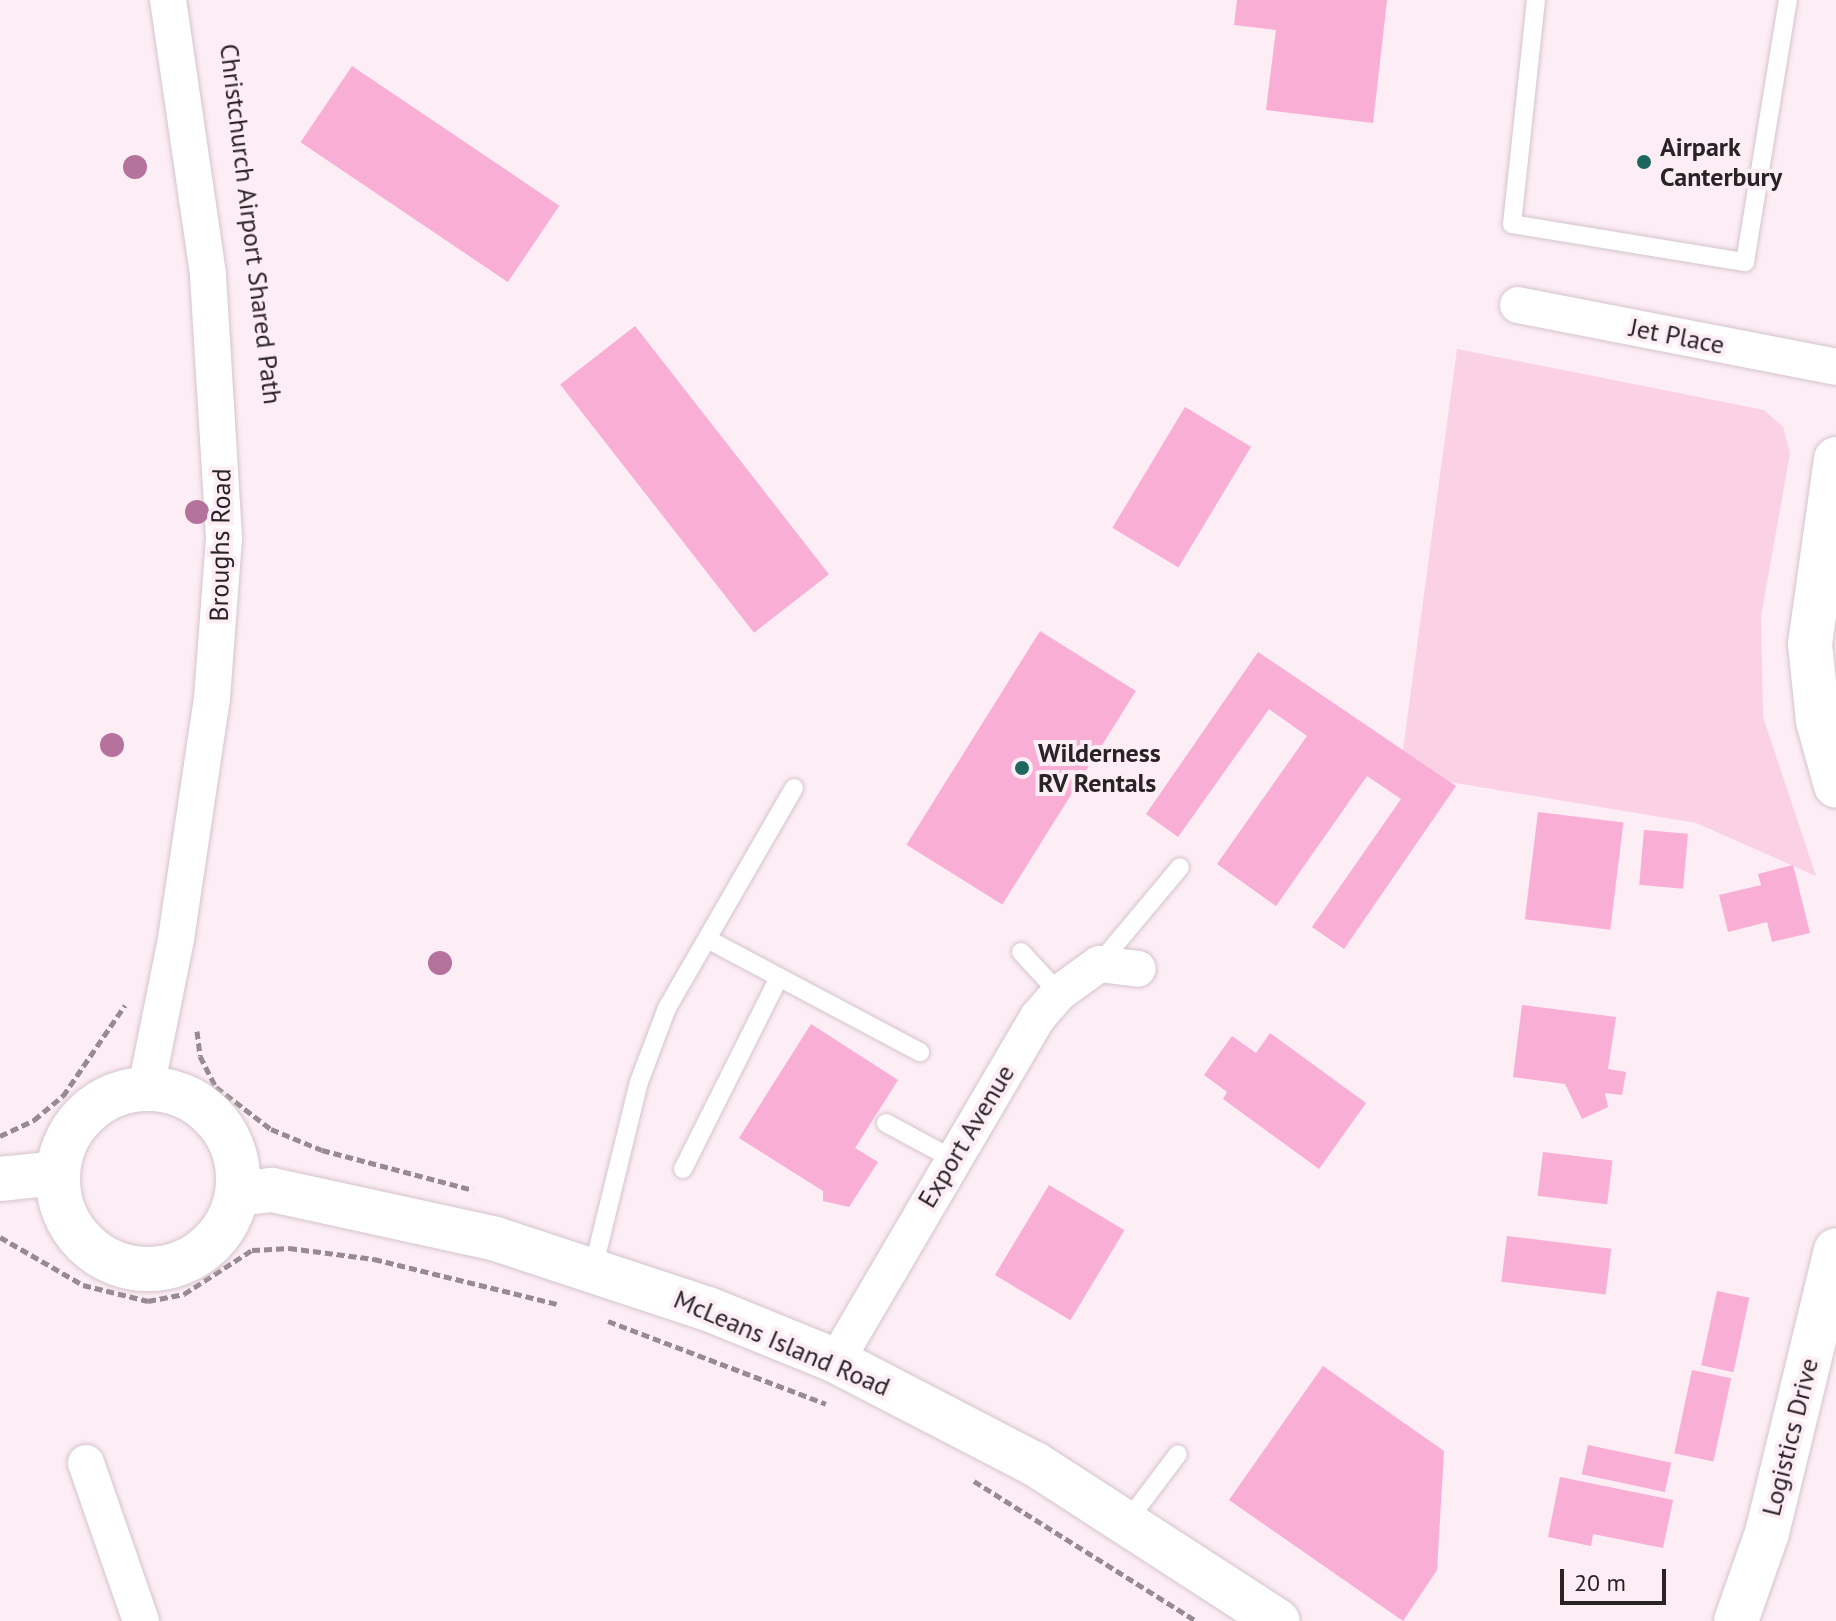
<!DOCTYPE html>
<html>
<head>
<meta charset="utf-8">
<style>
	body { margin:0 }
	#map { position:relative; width:1836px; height:1621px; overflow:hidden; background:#fdedf5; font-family:"PT Sans",sans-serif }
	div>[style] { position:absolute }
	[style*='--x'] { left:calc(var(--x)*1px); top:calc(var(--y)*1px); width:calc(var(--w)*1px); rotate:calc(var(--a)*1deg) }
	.green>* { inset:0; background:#fbd1e6 }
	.building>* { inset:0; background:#f8aed5; transform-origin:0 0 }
	.path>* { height:5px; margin-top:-2.5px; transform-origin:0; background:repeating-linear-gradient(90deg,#968b91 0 8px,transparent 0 12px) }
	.roads { filter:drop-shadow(0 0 2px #d4c4cc) drop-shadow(0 0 2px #d4c4cc) }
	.lane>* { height:18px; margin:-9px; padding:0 9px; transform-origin:9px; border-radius:9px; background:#fff }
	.street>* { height:36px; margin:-18px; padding:0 18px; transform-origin:18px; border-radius:18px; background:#fff }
	.secondary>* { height:44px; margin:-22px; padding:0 22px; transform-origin:22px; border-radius:22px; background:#fff }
	.secondary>.ring { margin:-22px; padding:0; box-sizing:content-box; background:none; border:44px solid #fff; border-radius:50% }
	.trees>* { width:24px; height:24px; margin:-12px; border-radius:50%; background:#b4729d }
	.dots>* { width:22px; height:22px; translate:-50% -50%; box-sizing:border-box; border:4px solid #fdedf5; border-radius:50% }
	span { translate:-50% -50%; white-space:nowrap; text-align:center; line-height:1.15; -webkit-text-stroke:8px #fdedf5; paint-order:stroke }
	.poi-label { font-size:26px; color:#292326; font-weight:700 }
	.left { translate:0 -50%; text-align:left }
	.street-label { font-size:26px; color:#292326 }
	.scale { position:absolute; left:1560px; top:1569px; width:106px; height:36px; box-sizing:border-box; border:4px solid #292326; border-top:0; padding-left:10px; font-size:24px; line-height:28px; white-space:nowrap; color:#292326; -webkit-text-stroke:6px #fdedf5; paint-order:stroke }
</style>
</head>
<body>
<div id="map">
	<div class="green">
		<div style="clip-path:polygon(1457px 349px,1764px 410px,1783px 427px,1790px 453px,1761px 616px,1763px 717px,1816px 876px,1696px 823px,1450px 782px,1403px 750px)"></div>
	</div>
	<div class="building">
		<div style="clip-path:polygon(1237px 0,1387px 0,1373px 123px,1266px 110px,1276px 30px,1234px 25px)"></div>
		<div style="left:352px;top:66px;width:250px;height:92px;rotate:34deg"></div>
		<div style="left:635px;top:326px;width:315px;height:95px;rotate:52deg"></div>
		<div style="left:1185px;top:407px;width:77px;height:141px;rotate:31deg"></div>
		<div style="left:1040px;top:631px;width:113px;height:252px;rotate:32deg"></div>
		<div style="clip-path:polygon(1258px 652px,1456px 786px,1344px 949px,1312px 927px,1401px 799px,1367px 776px,1276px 906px,1217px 864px,1307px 736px,1269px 709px,1178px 837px,1146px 814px)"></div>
		<div style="left:1538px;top:812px;width:86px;height:108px;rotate:7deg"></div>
		<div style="left:1644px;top:830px;width:44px;height:55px;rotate:5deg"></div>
		<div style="clip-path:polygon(1793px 865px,1810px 933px,1772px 942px,1767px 922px,1728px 932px,1719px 895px,1761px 885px,1758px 874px)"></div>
		<div style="clip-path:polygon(1522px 1005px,1616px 1017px,1608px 1069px,1626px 1072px,1622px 1095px,1605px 1093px,1608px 1107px,1582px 1119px,1565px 1084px,1513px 1077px)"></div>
		<div style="clip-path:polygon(811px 1024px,898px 1080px,855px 1148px,878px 1162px,849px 1207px,823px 1201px,823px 1191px,739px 1138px)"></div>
		<div style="clip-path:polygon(1270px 1033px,1366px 1103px,1319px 1169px,1223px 1099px,1227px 1092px,1204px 1075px,1232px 1036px,1256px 1053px)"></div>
		<div style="left:1543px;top:1152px;width:70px;height:44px;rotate:7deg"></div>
		<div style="left:1049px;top:1185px;width:88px;height:105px;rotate:31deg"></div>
		<div style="left:1507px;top:1236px;width:105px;height:46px;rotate:7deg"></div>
		<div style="left:1717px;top:1291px;width:33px;height:76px;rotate:12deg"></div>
		<div style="clip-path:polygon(1323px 1366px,1444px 1451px,1437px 1570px,1403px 1621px,1229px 1500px)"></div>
		<div style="left:1692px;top:1370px;width:40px;height:85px;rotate:12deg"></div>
		<div style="left:1588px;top:1445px;width:85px;height:30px;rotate:12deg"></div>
		<div style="clip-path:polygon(1560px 1477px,1673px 1500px,1663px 1548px,1593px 1534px,1591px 1546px,1548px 1537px)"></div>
	</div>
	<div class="path">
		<div style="--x:197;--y:1031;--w:25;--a:83"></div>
		<div style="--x:200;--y:1056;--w:35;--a:63"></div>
		<div style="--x:216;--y:1087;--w:69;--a:37.4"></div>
		<div style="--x:271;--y:1129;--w:55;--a:22.4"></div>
		<div style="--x:322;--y:1150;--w:156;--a:14.8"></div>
		<div style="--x:0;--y:1136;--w:38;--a:-25"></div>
		<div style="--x:34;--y:1120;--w:38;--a:-40"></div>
		<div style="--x:63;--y:1096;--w:110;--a:-55.7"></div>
		<div style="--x:0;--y:1237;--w:96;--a:30"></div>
		<div style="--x:83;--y:1285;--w:67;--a:13.8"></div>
		<div style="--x:148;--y:1301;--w:37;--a:-11"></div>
		<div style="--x:184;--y:1294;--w:81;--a:-32.9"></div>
		<div style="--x:252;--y:1250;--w:37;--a:-3"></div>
		<div style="--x:289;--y:1248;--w:86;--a:7.4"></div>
		<div style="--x:374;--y:1259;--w:188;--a:13.8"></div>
		<div style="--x:608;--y:1321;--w:233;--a:20.8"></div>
		<div style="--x:974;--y:1481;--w:262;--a:32.2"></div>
	</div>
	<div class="roads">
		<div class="lane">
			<div style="--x:1536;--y:0;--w:225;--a:96.1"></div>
			<div style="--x:1512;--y:224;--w:236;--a:9.3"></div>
			<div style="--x:1745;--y:262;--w:266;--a:-80.7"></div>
			<div style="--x:711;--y:941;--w:237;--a:28"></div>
			<div style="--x:1021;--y:952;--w:56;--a:47.2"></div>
			<div style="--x:1099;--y:964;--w:126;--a:-50.1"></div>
			<div style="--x:886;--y:1123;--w:74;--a:28.3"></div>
			<div style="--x:683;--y:1169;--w:212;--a:-63.4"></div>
			<div style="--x:593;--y:1269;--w:193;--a:-76.2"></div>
			<div style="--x:639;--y:1082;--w:79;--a:-69.3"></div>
			<div style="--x:667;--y:1008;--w:254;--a:-60"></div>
			<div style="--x:1126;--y:1523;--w:86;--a:-53"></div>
		</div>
		<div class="street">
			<div style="--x:1518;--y:305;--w:324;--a:11"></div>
			<div style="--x:146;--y:1088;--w:152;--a:-78.6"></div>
			<div style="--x:176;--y:939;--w:244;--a:-81.5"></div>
			<div style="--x:212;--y:698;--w:161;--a:-85.7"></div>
			<div style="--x:224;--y:537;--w:263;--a:-93.5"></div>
			<div style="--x:208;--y:274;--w:277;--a:-98.3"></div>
			<div style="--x:836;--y:1361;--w:399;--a:-59.6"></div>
			<div style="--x:1038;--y:1017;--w:32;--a:-49"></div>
			<div style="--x:1059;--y:993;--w:49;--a:-35.9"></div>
			<div style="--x:1099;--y:964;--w:39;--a:7"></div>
			<div style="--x:86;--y:1463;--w:167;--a:70.8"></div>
		</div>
		<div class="secondary">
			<div style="--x:1836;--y:459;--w:187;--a:98"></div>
			<div style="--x:1810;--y:644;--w:77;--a:84.1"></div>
			<div style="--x:1818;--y:721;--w:67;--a:74.5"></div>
			<div class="ring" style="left:58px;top:1089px;width:136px;height:136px"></div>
			<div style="--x:0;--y:1179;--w:57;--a:-6"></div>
			<div style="--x:238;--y:1194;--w:34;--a:-7"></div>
			<div style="--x:272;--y:1190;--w:229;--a:12.3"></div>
			<div style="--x:496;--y:1239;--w:223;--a:18.3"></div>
			<div style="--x:708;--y:1309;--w:138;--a:22.1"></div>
			<div style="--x:836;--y:1361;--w:224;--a:27.4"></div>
			<div style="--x:1035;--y:1464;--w:289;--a:32.9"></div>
			<div style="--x:1736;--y:1621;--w:93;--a:-70.6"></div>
			<div style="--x:1767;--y:1533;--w:291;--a:-76.3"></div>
		</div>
	</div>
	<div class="trees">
		<div style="left:135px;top:167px"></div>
		<div style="left:197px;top:512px"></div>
		<div style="left:112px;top:745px"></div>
		<div style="left:440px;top:963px"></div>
	</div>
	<div class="dots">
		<div style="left:1644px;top:162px;background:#1d675f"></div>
		<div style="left:1022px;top:768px;background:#1d675f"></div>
	</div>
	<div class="poi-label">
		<span class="left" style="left:1660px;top:162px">Airpark<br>Canterbury</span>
		<span class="left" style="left:1038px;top:768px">Wilderness<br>RV Rentals</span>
	</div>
	<div class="street-label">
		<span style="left:251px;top:224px;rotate:83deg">Christchurch Airport Shared Path</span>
		<span style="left:1677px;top:336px;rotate:11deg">Jet Place</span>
		<span style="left:220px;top:545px;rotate:-89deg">Broughs Road</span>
		<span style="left:966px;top:1136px;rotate:-59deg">Export Avenue</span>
		<span style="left:782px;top:1343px;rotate:23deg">McLeans Island Road</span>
		<span style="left:1790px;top:1437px;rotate:-76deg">Logistics Drive</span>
	</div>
	<div class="scale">20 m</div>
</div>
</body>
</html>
